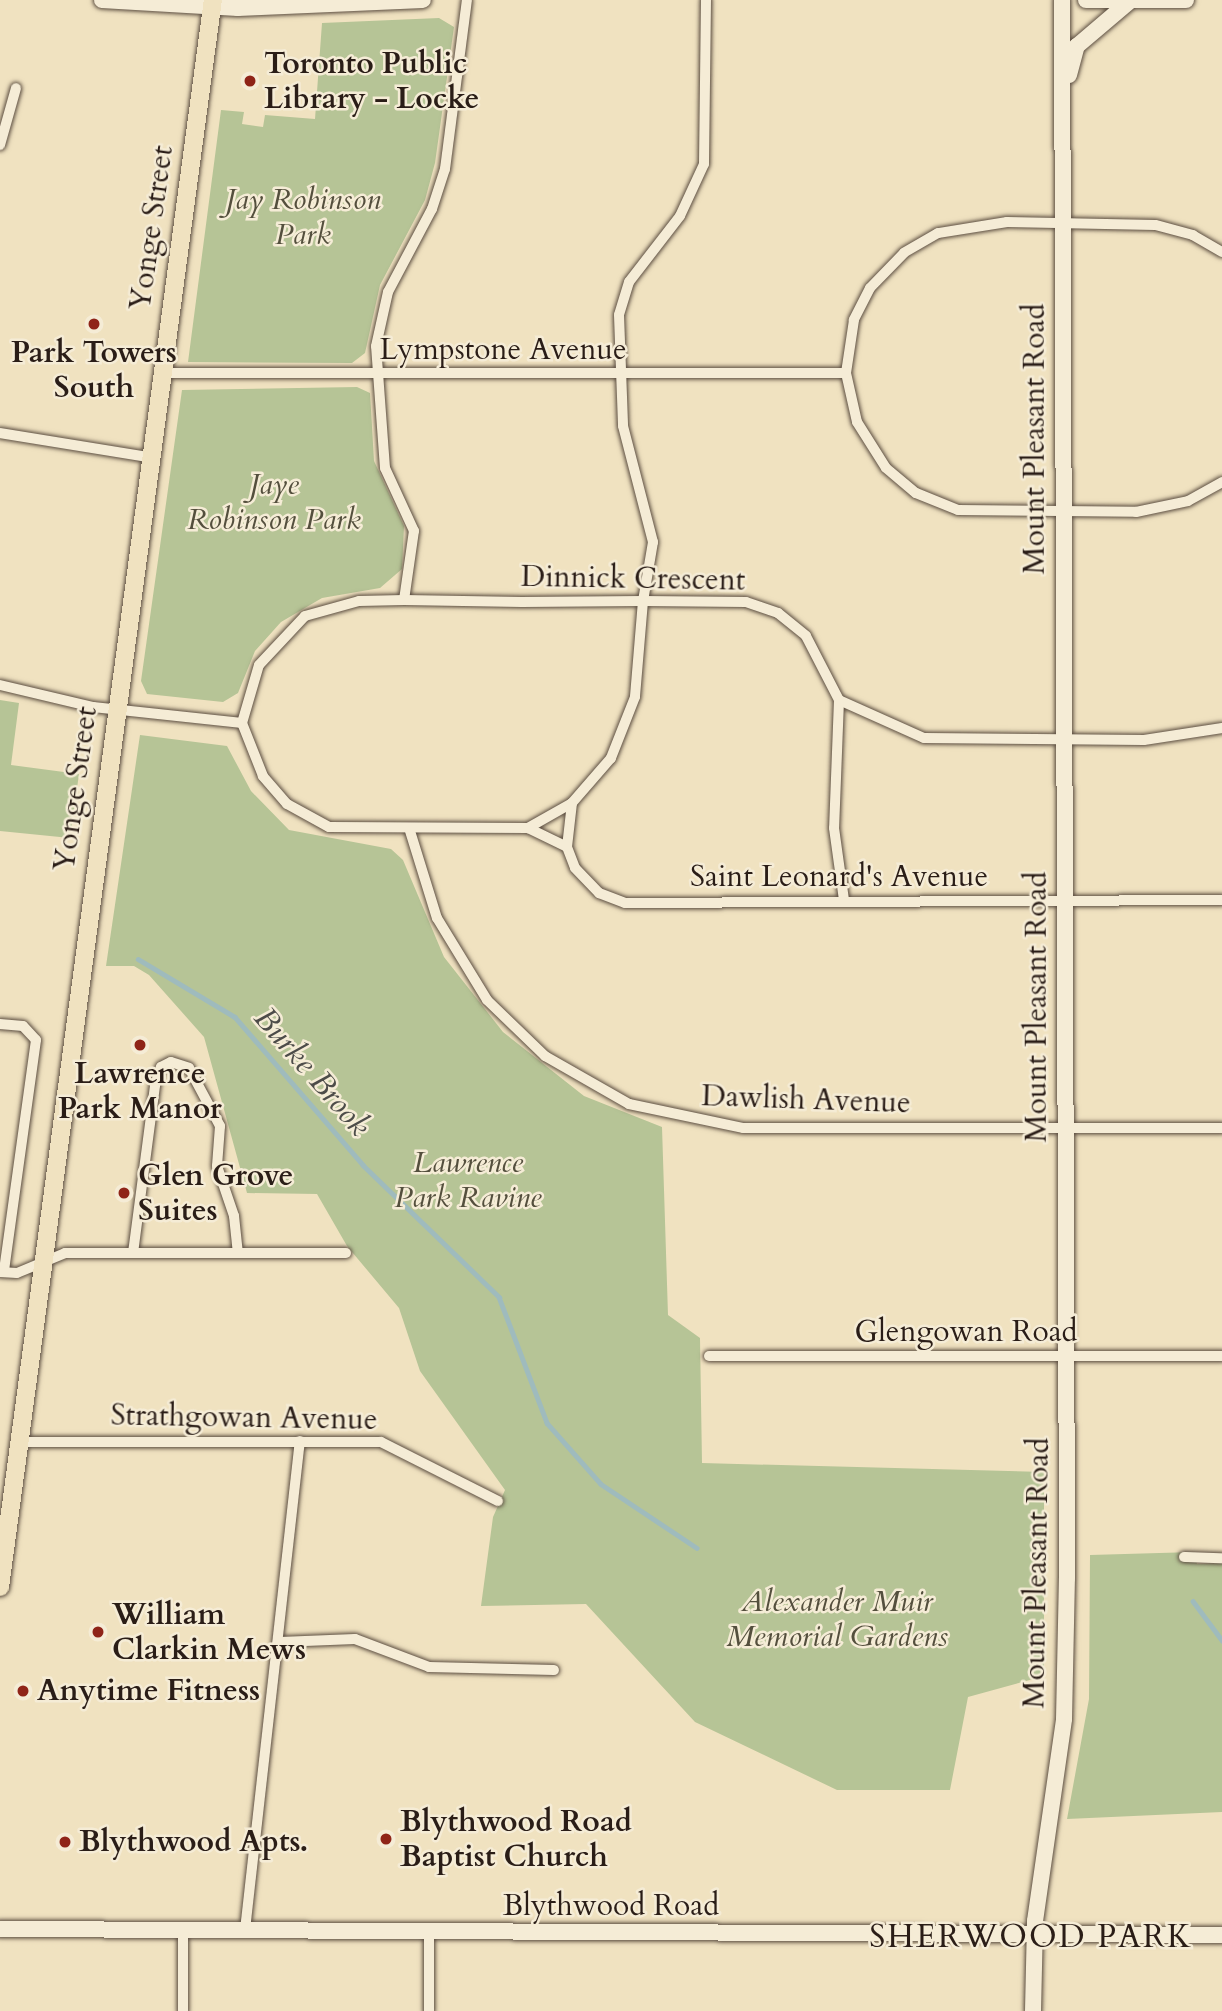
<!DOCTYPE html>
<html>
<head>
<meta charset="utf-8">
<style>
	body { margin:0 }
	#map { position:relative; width:1222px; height:2011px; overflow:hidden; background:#f0e2c0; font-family:Cardo,serif }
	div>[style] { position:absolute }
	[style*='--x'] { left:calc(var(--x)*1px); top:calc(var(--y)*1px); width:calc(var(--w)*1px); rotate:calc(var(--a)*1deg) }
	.green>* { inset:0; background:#b6c496 }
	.stream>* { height:4.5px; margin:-2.25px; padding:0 2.25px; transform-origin:2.25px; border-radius:2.25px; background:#9fbbbd }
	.roads { filter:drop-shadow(0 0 2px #5c4e41) drop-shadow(0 0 2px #5c4e41) }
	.street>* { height:10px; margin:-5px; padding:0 5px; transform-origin:5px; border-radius:5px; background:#f5ecd6 }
	.secondary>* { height:16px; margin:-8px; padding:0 8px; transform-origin:8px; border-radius:8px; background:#f5ecd6 }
	.primary>* { height:18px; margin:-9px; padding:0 9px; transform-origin:9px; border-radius:9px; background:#f0e2c0 }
	.dots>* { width:19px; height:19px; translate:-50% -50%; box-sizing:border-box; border:4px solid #f5ecd6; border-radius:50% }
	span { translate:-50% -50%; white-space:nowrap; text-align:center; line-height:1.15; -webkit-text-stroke:5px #f5ecd6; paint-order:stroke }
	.poi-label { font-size:30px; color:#2a1d17; font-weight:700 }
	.left { translate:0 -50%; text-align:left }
	.park-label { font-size:30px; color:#544f3d; font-style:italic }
	.street-label { font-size:30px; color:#2a1d17 }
	.water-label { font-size:32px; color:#4d4c49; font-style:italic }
	.neighbourhood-label { font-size:32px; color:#2a1d17; letter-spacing:2px }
</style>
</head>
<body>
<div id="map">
	<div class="green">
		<div style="clip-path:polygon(439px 18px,454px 27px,435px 163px,425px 200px,380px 285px,365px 353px,352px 363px,188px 362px,221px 110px,244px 112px,242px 124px,263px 127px,265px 115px,315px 119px,322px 23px)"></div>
		<div style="clip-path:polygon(357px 387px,370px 393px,374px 461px,404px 526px,402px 569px,380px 588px,322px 598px,281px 622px,255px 651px,238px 693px,223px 702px,147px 694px,141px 681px,182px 390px)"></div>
		<div style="clip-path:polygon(0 700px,19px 703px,11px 765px,79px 774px,70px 838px,0 831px)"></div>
		<div style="clip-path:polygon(140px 735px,227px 746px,251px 791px,289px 830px,391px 849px,403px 860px,444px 957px,503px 1032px,584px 1096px,662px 1127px,668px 1315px,700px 1338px,702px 1463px,1044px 1472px,1044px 1676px,968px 1697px,950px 1790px,837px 1790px,695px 1722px,586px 1604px,481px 1606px,493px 1517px,505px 1490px,420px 1371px,399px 1308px,347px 1246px,317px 1194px,247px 1193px,204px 1037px,149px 975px,134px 966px,106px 966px)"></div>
		<div style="clip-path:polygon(1194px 1552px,1197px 1564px,1222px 1563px,1222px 1812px,1067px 1819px,1089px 1699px,1090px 1555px)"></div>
	</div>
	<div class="stream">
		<div style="--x:138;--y:959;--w:113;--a:30.9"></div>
		<div style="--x:235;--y:1017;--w:196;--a:49.1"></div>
		<div style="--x:363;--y:1165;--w:190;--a:44.1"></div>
		<div style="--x:499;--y:1297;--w:135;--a:69.1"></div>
		<div style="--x:547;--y:1423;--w:81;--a:48.5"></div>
		<div style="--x:601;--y:1484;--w:115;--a:33.7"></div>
		<div style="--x:1193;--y:1601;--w:49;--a:53.4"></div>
	</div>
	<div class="roads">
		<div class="street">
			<div style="--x:706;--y:0;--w:164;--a:90.7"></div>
			<div style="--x:704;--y:164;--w:57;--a:114.8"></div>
			<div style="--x:680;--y:216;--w:83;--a:127.7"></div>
			<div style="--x:629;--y:282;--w:34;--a:107"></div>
			<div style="--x:619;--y:315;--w:111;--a:87.9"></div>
			<div style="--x:623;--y:426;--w:120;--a:75.5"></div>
			<div style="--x:653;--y:542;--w:60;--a:99.6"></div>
			<div style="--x:643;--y:601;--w:96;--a:94.8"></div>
			<div style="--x:635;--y:697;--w:66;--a:111.5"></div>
			<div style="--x:611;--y:758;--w:60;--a:130.9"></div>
			<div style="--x:572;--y:803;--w:51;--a:150.4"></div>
			<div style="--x:528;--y:828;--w:199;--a:-179.7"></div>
			<div style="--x:329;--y:827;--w:48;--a:-151.3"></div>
			<div style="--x:287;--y:804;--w:37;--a:-131"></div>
			<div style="--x:263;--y:776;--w:57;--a:-111.6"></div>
			<div style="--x:242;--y:723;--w:60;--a:-73.7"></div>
			<div style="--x:259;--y:665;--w:67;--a:-46.8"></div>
			<div style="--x:305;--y:616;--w:56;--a:-15.5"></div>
			<div style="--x:359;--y:601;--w:45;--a:-1.3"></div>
			<div style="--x:404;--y:600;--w:118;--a:1"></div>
			<div style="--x:522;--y:602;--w:121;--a:-0.5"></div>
			<div style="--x:643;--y:601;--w:103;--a:0.6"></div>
			<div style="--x:746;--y:602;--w:34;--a:19"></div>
			<div style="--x:778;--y:613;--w:36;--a:39"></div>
			<div style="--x:806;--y:636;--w:72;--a:62.7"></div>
			<div style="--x:839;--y:700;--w:93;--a:24.1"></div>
			<div style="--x:924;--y:738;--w:220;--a:0.5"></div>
			<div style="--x:1144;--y:740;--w:79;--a:-8.7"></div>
			<div style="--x:0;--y:145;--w:59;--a:-74.3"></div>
			<div style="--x:1222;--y:252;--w:34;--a:-150"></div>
			<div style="--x:1193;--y:235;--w:39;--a:-165"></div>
			<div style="--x:1155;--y:225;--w:148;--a:-178.8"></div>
			<div style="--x:1007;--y:222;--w:70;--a:170.9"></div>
			<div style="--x:938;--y:233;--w:39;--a:150"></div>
			<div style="--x:904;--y:253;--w:49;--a:134.2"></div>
			<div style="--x:870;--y:288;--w:36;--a:117"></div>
			<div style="--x:854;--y:320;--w:54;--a:98.6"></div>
			<div style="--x:846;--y:373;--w:50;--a:77.3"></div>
			<div style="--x:857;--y:422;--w:54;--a:57.8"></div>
			<div style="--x:886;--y:468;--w:39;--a:40"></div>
			<div style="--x:916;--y:493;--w:45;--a:22"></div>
			<div style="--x:958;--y:510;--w:178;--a:0.6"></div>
			<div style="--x:1136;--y:512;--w:53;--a:-11.9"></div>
			<div style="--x:1188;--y:501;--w:39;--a:-29"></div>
			<div style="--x:161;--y:373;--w:685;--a:0"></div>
			<div style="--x:0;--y:433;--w:151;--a:9.2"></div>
			<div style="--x:404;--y:600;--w:70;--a:-81.8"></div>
			<div style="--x:414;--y:531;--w:69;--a:-114.7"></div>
			<div style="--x:385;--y:468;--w:122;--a:-94.2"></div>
			<div style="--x:376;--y:346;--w:55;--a:-77.5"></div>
			<div style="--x:388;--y:292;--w:94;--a:-62.1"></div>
			<div style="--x:432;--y:209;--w:42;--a:-72"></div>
			<div style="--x:445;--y:169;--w:170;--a:-82.6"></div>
			<div style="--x:0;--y:685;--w:96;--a:13.3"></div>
			<div style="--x:93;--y:707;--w:150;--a:6.1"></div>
			<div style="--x:839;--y:700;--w:128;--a:92.2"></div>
			<div style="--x:834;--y:828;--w:73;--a:82.1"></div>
			<div style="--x:572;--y:803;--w:44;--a:96.5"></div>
			<div style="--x:567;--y:847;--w:22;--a:69"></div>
			<div style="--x:575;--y:868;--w:35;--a:46"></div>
			<div style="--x:599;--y:893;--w:28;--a:21"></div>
			<div style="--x:625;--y:903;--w:597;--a:-0.29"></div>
			<div style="--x:528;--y:828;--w:43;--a:26"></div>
			<div style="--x:410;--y:831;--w:91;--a:72.8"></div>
			<div style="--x:437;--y:918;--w:96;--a:58.6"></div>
			<div style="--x:487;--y:1000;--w:81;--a:44"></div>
			<div style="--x:545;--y:1056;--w:97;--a:29.7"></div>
			<div style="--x:629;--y:1104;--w:116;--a:11.9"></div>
			<div style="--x:743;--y:1128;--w:479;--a:0"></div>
			<div style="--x:0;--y:1024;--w:23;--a:5"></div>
			<div style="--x:23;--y:1026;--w:19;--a:47"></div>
			<div style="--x:36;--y:1040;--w:234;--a:97.9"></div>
			<div style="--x:133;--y:1253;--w:169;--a:-82.5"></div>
			<div style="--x:155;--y:1085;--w:19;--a:-72"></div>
			<div style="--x:161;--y:1067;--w:11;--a:-27"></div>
			<div style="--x:171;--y:1062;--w:19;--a:18"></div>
			<div style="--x:189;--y:1068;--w:66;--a:61.9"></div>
			<div style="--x:220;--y:1126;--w:40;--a:94.3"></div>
			<div style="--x:217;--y:1166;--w:53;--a:71.2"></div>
			<div style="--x:234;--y:1216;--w:37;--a:84"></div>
			<div style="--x:0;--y:1272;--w:17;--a:3"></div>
			<div style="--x:17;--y:1273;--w:52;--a:-22.6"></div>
			<div style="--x:65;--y:1253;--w:281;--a:0"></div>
			<div style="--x:709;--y:1356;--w:513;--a:0"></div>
			<div style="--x:17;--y:1442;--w:364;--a:0"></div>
			<div style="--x:381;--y:1442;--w:131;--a:26.8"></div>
			<div style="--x:1184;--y:1557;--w:38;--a:2"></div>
			<div style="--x:280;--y:1642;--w:75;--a:-2.3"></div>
			<div style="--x:355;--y:1639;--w:79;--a:20.7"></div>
			<div style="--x:429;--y:1667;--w:125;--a:1.4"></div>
			<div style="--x:245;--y:1930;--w:492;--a:-83.6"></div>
			<div style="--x:183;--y:2011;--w:82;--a:-90"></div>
			<div style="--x:429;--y:2011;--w:78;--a:-90"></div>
		</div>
		<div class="secondary">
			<div style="--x:102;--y:0;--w:136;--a:3.4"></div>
			<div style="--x:238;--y:8;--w:185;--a:-2.5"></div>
			<div style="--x:1086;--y:0;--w:100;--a:0"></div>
			<div style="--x:1069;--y:75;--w:30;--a:-75"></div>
			<div style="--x:1077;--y:46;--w:70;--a:-40.3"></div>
			<div style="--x:0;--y:1929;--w:1222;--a:0.28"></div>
			<div style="--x:1033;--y:2011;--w:90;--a:-88.7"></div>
			<div style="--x:1035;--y:1921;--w:204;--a:-81.8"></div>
			<div style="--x:1064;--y:1719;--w:141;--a:-88.8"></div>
			<div style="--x:1067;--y:1578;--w:1578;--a:-90.18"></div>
		</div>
		<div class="primary">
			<div style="--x:0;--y:1587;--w:1601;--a:-82.36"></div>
		</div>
	</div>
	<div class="dots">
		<div style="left:250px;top:81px;background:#8f2418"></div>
		<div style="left:94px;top:324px;background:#8f2418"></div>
		<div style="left:140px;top:1045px;background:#8f2418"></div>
		<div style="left:124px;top:1193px;background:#8f2418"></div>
		<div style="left:98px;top:1632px;background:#8f2418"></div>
		<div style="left:23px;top:1691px;background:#8f2418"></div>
		<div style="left:386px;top:1839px;background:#8f2418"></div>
		<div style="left:65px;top:1842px;background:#8f2418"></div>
	</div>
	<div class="poi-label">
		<span class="left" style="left:264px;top:81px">Toronto Public<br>Library - Locke</span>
		<span style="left:94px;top:370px">Park Towers<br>South</span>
		<span style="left:140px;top:1091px">Lawrence<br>Park Manor</span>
		<span class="left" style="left:138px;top:1193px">Glen Grove<br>Suites</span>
		<span class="left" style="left:112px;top:1632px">William<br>Clarkin Mews</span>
		<span class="left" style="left:37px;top:1691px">Anytime Fitness</span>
		<span class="left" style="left:400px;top:1839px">Blythwood Road<br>Baptist Church</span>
		<span class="left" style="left:79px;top:1842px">Blythwood Apts.</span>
	</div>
	<div class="park-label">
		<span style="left:303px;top:217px">Jay Robinson<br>Park</span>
		<span style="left:274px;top:502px">Jaye<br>Robinson Park</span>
		<span style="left:468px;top:1180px">Lawrence<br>Park Ravine</span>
		<span style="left:837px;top:1619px">Alexander Muir<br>Memorial Gardens</span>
	</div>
	<div class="street-label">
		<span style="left:152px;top:228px;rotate:-82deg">Yonge Street</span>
		<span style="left:503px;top:350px">Lympstone Avenue</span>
		<span style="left:1035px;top:439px;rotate:-90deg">Mount Pleasant Road</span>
		<span style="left:633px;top:579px;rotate:1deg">Dinnick Crescent</span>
		<span style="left:76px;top:789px;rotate:-82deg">Yonge Street</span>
		<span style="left:839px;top:877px">Saint Leonard's Avenue</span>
		<span style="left:1037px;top:1007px;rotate:-90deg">Mount Pleasant Road</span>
		<span style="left:806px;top:1100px;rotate:2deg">Dawlish Avenue</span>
		<span style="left:966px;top:1332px">Glengowan Road</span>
		<span style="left:244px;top:1418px;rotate:1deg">Strathgowan Avenue</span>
		<span style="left:1037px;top:1573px;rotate:-89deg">Mount Pleasant Road</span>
		<span style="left:611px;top:1906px">Blythwood Road</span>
	</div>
	<div class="water-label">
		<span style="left:312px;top:1072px;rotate:49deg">Burke Brook</span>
	</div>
	<div class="neighbourhood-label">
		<span style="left:1031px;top:1937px">SHERWOOD PARK</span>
	</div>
</div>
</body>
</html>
